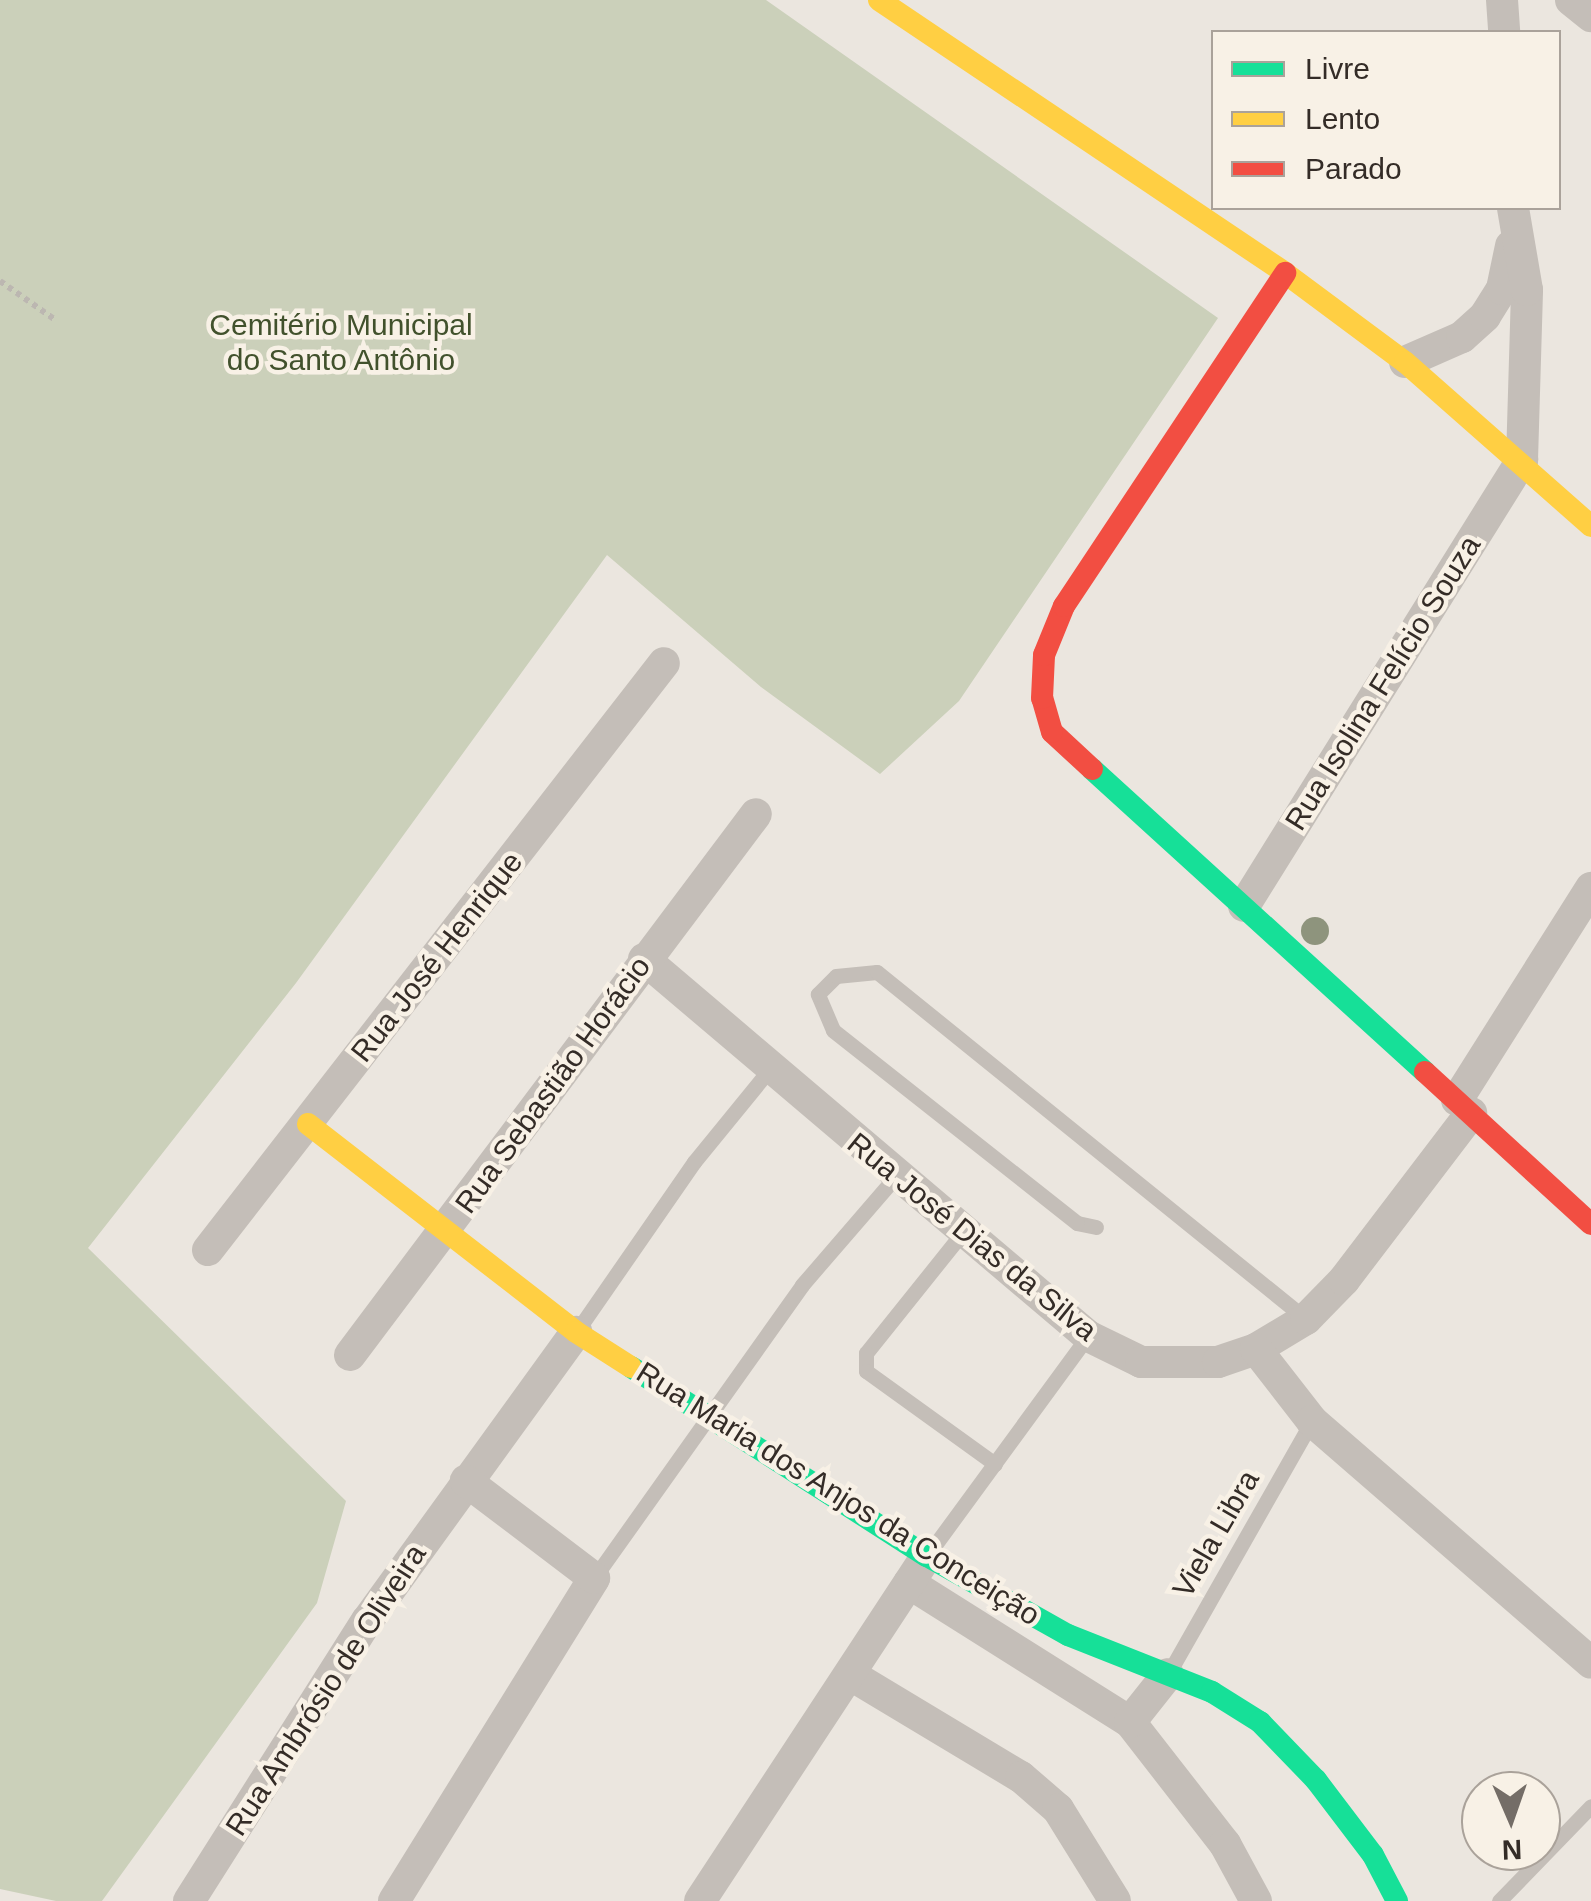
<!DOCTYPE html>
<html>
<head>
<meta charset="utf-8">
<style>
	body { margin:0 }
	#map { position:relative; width:1591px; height:1901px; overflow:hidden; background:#ebe6df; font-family:Arial,sans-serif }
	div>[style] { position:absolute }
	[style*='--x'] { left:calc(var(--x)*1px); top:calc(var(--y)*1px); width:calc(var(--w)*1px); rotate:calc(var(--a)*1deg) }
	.green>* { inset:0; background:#cbd0ba }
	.path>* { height:6px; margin-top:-3px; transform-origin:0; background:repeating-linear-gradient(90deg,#bcb7b1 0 5px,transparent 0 10px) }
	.lane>* { height:15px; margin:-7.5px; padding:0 7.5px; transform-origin:7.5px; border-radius:7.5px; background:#c4beb8 }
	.street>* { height:32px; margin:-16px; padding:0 16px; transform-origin:16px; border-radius:16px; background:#c4beb8 }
	.fast>* { height:22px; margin:-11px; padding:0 11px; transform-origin:11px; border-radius:11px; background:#16e098 }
	.slow>* { height:22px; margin:-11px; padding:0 11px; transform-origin:11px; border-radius:11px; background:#ffcf43 }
	.jam>* { height:22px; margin:-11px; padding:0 11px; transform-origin:11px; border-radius:11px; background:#f24e42 }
	.trees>* { width:28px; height:28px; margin:-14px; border-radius:50%; background:#8e947d }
	span { translate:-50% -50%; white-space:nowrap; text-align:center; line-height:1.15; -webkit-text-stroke:9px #f8f1e6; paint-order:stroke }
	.park-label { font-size:30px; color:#41512c }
	.street-label { font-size:30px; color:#342c27 }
	.legend { position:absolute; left:1211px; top:30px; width:350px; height:180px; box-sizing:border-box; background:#f8f1e6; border:2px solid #aaa29a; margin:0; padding:12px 18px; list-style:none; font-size:30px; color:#342c27 }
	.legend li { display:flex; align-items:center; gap:20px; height:50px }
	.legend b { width:50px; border:2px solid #aaa29a }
	.north { position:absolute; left:1461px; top:1771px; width:100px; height:100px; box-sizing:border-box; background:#f8f1e6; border:2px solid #aaa29a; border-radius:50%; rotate:178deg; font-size:28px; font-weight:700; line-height:40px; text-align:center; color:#342c27 }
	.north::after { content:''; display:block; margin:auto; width:35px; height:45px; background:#746d67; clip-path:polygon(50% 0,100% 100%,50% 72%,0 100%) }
</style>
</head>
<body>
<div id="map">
	<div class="green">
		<div style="clip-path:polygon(0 0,766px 0,1218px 318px,959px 701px,880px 774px,761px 687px,607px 555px,296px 983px,88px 1248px,346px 1501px,317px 1603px,102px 1901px,56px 1901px,0 1889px)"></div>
	</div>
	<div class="path">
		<div style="--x:0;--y:281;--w:66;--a:35.1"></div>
	</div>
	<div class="lane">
		<div style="--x:1096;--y:1227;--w:19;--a:-168"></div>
		<div style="--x:1077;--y:1223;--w:311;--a:-141.7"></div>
		<div style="--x:833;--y:1030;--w:39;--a:-113"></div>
		<div style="--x:818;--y:994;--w:25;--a:-45"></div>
		<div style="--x:836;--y:976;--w:41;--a:-5.6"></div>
		<div style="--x:877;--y:972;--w:552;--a:38.97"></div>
		<div style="--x:963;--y:1232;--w:155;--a:128.7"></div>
		<div style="--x:866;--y:1353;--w:18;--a:90"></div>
		<div style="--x:866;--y:1371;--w:159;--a:35.8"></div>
		<div style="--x:579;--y:1328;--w:202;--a:-55.3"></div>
		<div style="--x:694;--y:1162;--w:119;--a:-50.8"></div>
		<div style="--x:929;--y:1553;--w:269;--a:-53.8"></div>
		<div style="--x:594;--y:1578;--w:359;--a:-54.6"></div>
		<div style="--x:802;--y:1285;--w:144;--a:-49.2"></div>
		<div style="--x:1171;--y:1669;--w:285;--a:-60.4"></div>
		<div style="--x:1499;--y:1901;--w:132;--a:-45.9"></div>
	</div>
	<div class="street">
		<div style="--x:1502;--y:0;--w:32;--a:86"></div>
		<div style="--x:1571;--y:0;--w:26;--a:39"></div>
		<div style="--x:1405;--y:362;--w:62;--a:-23.7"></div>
		<div style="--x:1462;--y:337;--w:31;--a:-42"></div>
		<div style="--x:1485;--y:316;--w:32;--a:-58"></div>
		<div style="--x:1502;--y:289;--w:44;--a:-78.2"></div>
		<div style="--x:1244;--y:906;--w:526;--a:-58.06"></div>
		<div style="--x:1522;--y:460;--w:170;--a:-88.3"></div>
		<div style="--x:1527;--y:290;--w:83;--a:-99.7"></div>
		<div style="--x:644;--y:959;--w:582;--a:40.33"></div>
		<div style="--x:1088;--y:1336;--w:59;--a:26.1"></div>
		<div style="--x:1141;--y:1362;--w:77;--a:0"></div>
		<div style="--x:1218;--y:1362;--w:40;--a:-18.9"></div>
		<div style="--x:1256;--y:1349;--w:58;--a:-31"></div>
		<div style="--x:1306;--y:1319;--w:54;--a:-45.7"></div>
		<div style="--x:1344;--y:1280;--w:210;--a:-52.7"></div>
		<div style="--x:1457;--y:1100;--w:251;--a:-57.7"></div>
		<div style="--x:208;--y:1250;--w:743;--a:-52.16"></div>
		<div style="--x:1256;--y:1349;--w:91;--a:52.1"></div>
		<div style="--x:1312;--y:1421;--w:369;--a:40.9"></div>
		<div style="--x:350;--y:1355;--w:676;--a:-53.11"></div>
		<div style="--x:909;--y:1583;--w:261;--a:32.2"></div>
		<div style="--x:1130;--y:1722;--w:155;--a:52.1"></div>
		<div style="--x:1225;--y:1844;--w:65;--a:61.5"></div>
		<div style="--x:851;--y:1675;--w:198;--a:31"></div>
		<div style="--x:1021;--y:1777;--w:49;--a:40.9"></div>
		<div style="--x:1058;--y:1809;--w:108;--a:58.2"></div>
		<div style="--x:1130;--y:1722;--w:61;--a:-51.6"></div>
		<div style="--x:189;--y:1901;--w:332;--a:-57.6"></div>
		<div style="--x:367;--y:1621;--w:357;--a:-54.1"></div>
		<div style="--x:394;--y:1901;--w:380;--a:-58.2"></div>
		<div style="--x:594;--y:1578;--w:161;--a:-142.8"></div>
		<div style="--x:700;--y:1901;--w:403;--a:-56.7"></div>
	</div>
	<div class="fast">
		<div style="--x:1092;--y:769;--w:450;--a:42.3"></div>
		<div style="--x:631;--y:1367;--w:351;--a:32.6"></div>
		<div style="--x:927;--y:1556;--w:162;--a:29.3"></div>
		<div style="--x:1068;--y:1635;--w:155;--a:21.6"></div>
		<div style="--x:1212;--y:1692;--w:57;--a:32"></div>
		<div style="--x:1260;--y:1722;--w:81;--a:46"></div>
		<div style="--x:1316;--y:1780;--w:94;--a:52.8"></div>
		<div style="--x:1373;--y:1855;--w:52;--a:62.4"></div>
	</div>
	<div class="slow">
		<div style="--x:879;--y:0;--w:489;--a:33.9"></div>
		<div style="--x:1285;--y:273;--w:149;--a:36.6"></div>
		<div style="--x:1405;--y:362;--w:248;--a:41.4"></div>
		<div style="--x:308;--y:1124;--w:339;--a:37.8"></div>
		<div style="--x:576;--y:1332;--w:65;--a:32.5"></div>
	</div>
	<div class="jam">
		<div style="--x:1092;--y:769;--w:54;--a:-137.2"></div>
		<div style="--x:1052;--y:732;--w:35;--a:-106"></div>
		<div style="--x:1042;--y:698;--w:43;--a:-87.3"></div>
		<div style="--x:1044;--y:655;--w:53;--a:-67.8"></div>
		<div style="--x:1064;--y:606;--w:400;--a:-56.4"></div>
		<div style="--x:1425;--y:1072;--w:225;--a:42.5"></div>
	</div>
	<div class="trees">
		<div style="left:1315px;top:931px"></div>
	</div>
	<div class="park-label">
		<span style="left:341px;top:342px">Cemitério Municipal<br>do Santo Antônio</span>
	</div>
	<div class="street-label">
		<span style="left:1383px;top:683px;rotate:-58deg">Rua Isolina Felício Souza</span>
		<span style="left:437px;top:957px;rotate:-52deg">Rua José Henrique</span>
		<span style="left:553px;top:1085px;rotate:-54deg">Rua Sebastião Horácio</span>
		<span style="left:972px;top:1237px;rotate:39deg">Rua José Dias da Silva</span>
		<span style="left:838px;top:1494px;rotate:32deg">Rua Maria dos Anjos da Conceição</span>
		<span style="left:1216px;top:1534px;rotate:-60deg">Viela Libra</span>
		<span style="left:326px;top:1690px;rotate:-57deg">Rua Ambrósio de Oliveira</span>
	</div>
	<ul class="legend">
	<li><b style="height:12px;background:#16e098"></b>Livre</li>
	<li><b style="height:12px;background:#ffcf43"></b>Lento</li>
	<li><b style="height:12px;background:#f24e42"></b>Parado</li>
	</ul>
	<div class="north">N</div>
</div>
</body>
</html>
